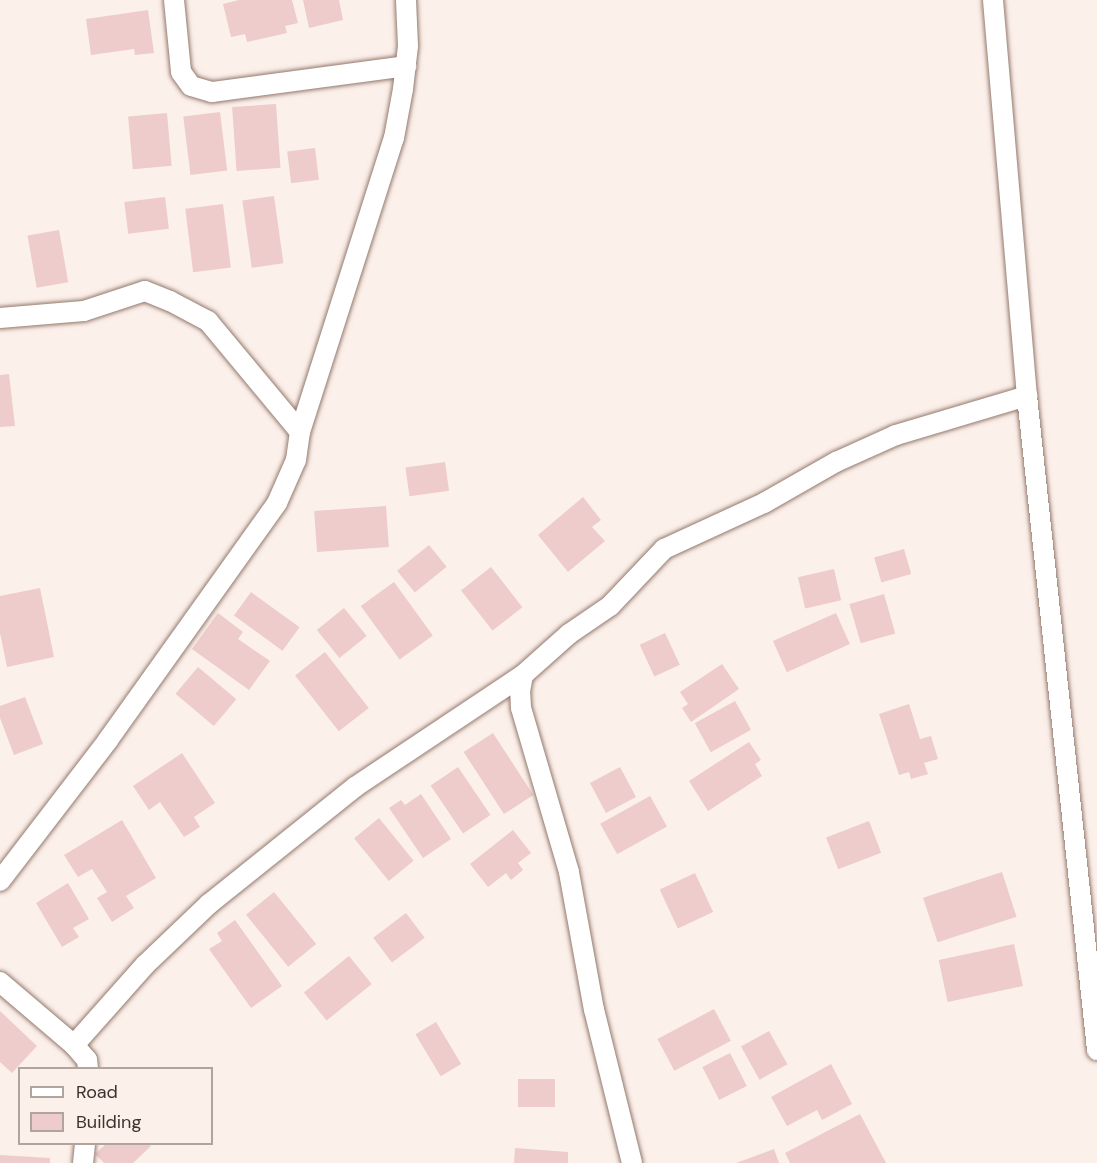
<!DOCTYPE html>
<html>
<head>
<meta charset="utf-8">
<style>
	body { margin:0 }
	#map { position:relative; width:1097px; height:1163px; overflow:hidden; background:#fcf0ea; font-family:"DM Sans",sans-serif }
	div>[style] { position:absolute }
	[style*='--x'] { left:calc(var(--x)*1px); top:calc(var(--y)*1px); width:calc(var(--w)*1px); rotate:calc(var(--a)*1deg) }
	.building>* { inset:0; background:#edcccb; transform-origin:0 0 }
	.roads { filter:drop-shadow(0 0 2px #93796d) drop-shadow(0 0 2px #93796d) }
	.minor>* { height:20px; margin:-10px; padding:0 10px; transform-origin:10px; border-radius:10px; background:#fff }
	span { translate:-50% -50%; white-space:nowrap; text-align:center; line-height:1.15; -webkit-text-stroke:5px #fcf0ea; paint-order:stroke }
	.legend { position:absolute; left:18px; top:1067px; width:195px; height:78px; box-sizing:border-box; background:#fcf0ea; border:2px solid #b0a49e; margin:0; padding:8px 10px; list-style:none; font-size:18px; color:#3d322d }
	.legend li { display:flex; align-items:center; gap:12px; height:30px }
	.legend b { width:30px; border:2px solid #b0a49e }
</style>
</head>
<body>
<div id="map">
	<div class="building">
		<div style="clip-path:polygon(239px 0,292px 0,298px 23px,285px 26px,287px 33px,247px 42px,245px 34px,231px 37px,223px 4px)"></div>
		<div style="clip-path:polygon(303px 0,339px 0,343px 20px,309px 28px)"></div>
		<div style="clip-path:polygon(148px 10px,154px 53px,135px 55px,134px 49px,91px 55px,86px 19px)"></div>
		<div style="left:276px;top:104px;width:64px;height:44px;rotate:86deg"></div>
		<div style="left:220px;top:112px;width:59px;height:37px;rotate:83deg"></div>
		<div style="left:167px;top:113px;width:53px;height:39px;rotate:85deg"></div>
		<div style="left:315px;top:148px;width:32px;height:28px;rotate:83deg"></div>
		<div style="left:274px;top:196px;width:68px;height:32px;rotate:82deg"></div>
		<div style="left:165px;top:197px;width:32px;height:41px;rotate:83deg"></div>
		<div style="left:223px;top:204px;width:64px;height:38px;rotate:83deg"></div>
		<div style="left:59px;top:230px;width:53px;height:32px;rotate:80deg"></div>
		<div style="clip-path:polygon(9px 374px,15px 426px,0 427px,0 375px)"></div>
		<div style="left:445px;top:462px;width:29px;height:40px;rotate:82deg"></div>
		<div style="clip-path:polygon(583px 497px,601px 520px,592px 527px,605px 541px,568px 572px,538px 535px)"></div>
		<div style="left:386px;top:506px;width:41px;height:72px;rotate:86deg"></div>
		<div style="left:429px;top:545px;width:28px;height:41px;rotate:51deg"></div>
		<div style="left:904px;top:549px;width:26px;height:31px;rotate:74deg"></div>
		<div style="left:491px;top:567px;width:51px;height:38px;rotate:52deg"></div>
		<div style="left:834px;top:569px;width:32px;height:37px;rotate:77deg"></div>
		<div style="left:394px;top:582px;width:66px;height:41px;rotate:54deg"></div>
		<div style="clip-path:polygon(40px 588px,54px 657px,7px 667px,0 633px,0 596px)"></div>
		<div style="left:251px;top:592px;width:60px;height:29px;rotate:36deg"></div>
		<div style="left:884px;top:594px;width:41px;height:36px;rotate:74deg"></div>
		<div style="left:344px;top:608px;width:36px;height:35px;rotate:51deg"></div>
		<div style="clip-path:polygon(218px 613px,243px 632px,238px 639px,270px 661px,249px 690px,192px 649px)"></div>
		<div style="left:836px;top:613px;width:34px;height:69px;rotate:66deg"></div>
		<div style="left:665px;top:633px;width:35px;height:28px;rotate:65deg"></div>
		<div style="left:325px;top:652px;width:71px;height:38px;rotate:52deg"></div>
		<div style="clip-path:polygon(722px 664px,739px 689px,691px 722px,682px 708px,688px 704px,680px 692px)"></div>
		<div style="left:198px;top:667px;width:50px;height:35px;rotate:40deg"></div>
		<div style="clip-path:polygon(25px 697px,43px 744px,14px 755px,0 718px,0 706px)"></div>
		<div style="left:735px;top:701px;width:33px;height:46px;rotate:61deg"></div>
		<div style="clip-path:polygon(909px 704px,920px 739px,931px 736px,938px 759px,924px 763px,928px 774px,911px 779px,909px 772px,899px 775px,879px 714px)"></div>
		<div style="left:493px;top:733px;width:74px;height:35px;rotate:57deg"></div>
		<div style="clip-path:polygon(749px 742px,761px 760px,755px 764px,762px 776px,708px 811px,689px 781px)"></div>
		<div style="clip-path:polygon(182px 753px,215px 803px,194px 817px,200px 827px,184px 837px,160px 802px,149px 810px,133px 786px)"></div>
		<div style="left:458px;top:767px;width:58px;height:33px;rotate:56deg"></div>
		<div style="left:620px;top:767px;width:34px;height:34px;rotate:62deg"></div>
		<div style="clip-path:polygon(421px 794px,451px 839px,423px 858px,389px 808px,401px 800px,405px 805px)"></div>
		<div style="left:650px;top:796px;width:35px;height:57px;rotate:61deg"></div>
		<div style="left:379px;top:818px;width:55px;height:32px;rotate:51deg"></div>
		<div style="clip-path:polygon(122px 820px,156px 878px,126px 896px,134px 908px,112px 922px,97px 898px,107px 892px,92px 869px,78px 877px,64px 855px)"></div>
		<div style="left:869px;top:821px;width:34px;height:46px;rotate:69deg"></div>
		<div style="clip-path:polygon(513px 830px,531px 853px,518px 863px,523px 870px,511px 880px,506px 873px,488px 887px,470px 864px)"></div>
		<div style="left:1002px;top:872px;width:47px;height:83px;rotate:72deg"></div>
		<div style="left:695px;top:873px;width:43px;height:39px;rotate:65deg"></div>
		<div style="clip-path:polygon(68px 883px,89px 919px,73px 928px,79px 937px,62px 947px,36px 903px)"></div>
		<div style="left:274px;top:892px;width:67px;height:36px;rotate:51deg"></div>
		<div style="left:406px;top:913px;width:31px;height:41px;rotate:53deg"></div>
		<div style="clip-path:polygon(235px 920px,282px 986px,251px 1008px,209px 949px,222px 941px,217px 933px)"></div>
		<div style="left:1014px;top:944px;width:43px;height:77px;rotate:78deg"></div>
		<div style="left:349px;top:956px;width:36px;height:58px;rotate:51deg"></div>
		<div style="left:714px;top:1009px;width:36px;height:64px;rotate:62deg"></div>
		<div style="clip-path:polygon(0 1011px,37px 1046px,12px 1073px,0 1062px)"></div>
		<div style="left:436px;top:1022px;width:49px;height:24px;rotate:59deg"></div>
		<div style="left:769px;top:1031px;width:38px;height:32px;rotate:61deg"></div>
		<div style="left:730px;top:1053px;width:37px;height:31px;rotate:63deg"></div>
		<div style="clip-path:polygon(831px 1064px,852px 1104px,822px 1120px,817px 1110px,787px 1126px,771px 1097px)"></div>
		<div style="left:555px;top:1079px;width:28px;height:37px;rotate:90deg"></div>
		<div style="clip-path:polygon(860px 1114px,886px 1163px,790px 1163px,785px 1153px)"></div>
		<div style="clip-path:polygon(106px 1144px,148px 1144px,151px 1146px,133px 1163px,104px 1163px,95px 1154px)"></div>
		<div style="clip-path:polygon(515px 1148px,568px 1152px,568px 1163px,514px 1163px)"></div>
		<div style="clip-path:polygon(774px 1149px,779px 1163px,736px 1163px)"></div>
		<div style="clip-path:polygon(0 1155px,50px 1158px,50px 1163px,0 1163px)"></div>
	</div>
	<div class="roads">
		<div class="minor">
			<div style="--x:174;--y:0;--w:72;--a:84.4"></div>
			<div style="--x:181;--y:72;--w:17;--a:54"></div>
			<div style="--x:191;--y:86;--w:22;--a:16"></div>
			<div style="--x:212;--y:92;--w:196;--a:-7.6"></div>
			<div style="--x:993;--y:0;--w:397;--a:85.1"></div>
			<div style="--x:1027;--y:396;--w:658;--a:83.89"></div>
			<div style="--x:0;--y:318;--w:84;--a:-4.8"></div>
			<div style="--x:84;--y:311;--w:64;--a:-18.2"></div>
			<div style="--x:145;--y:291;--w:27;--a:22"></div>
			<div style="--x:170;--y:301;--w:43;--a:27.8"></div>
			<div style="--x:208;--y:321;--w:144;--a:50.3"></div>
			<div style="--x:0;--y:881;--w:178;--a:-52.5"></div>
			<div style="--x:108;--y:740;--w:291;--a:-54.5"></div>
			<div style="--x:277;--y:503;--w:47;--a:-66.2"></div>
			<div style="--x:296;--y:460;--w:28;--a:-82"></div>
			<div style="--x:300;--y:432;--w:309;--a:-72.3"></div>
			<div style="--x:394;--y:138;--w:50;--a:-79.6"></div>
			<div style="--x:403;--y:89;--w:43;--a:-83.4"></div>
			<div style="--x:408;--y:46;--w:46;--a:-92.5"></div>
			<div style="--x:0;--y:982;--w:97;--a:40.4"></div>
			<div style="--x:74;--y:1045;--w:20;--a:49"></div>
			<div style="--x:87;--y:1060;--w:8;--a:83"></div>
			<div style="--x:74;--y:1045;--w:108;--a:-48.4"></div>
			<div style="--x:146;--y:964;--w:87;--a:-43.6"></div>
			<div style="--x:209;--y:904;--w:187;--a:-38.7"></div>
			<div style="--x:355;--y:787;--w:202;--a:-33.7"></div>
			<div style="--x:83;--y:1163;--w:19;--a:-84"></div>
			<div style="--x:632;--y:1163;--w:158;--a:-103.9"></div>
			<div style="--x:594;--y:1010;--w:140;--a:-100.3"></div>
			<div style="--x:569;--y:872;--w:171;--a:-106.3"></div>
			<div style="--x:521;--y:708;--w:17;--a:-93"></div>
			<div style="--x:520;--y:691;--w:16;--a:-79"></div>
			<div style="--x:523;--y:675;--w:62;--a:-41.7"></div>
			<div style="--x:569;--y:634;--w:50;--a:-34.3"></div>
			<div style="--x:610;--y:606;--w:79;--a:-46.5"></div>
			<div style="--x:664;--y:549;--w:110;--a:-24.7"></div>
			<div style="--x:764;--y:503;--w:83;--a:-29.7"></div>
			<div style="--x:836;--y:462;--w:66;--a:-24.2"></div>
			<div style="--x:896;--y:435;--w:137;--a:-16.6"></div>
		</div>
	</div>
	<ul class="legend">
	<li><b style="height:8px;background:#fff"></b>Road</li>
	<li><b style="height:16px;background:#edcccb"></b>Building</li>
	</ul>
</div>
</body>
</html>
